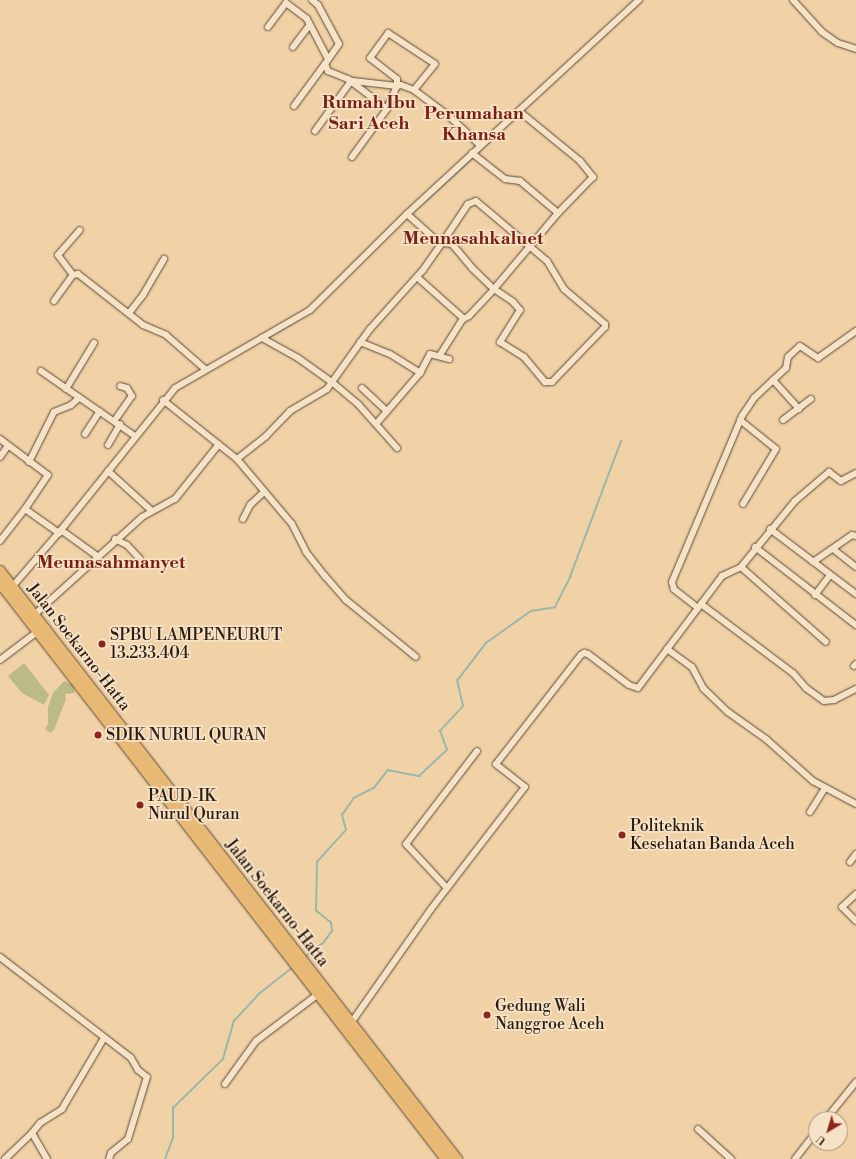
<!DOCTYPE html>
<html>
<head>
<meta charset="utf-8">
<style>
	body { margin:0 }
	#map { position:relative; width:856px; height:1159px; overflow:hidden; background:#f1d2a7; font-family:"Libre Bodoni",serif }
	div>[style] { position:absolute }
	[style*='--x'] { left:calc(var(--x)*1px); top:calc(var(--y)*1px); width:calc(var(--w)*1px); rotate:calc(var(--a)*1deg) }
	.green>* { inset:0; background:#bdbb85 }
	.stream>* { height:1.5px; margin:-0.75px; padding:0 0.75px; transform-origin:0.75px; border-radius:0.75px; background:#9bb7aa }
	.roads { filter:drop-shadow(0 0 1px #5c4936) drop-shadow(0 0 1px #5c4936) }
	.minor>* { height:6px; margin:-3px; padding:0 3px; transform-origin:3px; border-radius:3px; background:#f6e2c6 }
	.trunk>* { height:10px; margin:-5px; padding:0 5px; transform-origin:5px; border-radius:5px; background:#e8b974 }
	.dots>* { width:11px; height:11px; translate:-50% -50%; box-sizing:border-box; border:2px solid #f6e2c6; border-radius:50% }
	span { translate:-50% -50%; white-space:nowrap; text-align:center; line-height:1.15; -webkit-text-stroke:3.5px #f6e2c6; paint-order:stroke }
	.poi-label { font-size:16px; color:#2b1b10 }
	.left { translate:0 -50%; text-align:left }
	.street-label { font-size:16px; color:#2b1b10 }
	.quarter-label { font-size:18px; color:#7a1f14; font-weight:700 }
	.north { position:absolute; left:808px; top:1111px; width:40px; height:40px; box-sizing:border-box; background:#f6e2c6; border:1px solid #a5927d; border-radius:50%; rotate:218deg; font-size:11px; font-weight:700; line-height:16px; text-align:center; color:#2b1b10 }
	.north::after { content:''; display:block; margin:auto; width:14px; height:18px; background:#8f2418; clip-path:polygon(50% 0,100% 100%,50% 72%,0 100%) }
</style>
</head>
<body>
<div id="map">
	<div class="green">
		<div style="clip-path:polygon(24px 663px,49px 695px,44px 705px,22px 693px,8px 676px)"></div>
		<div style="clip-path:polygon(64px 681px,73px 685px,75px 693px,65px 694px,66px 699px,54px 730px,50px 733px,45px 729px,48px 724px,48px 707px,53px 693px)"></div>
	</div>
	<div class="stream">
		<div style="--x:476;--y:154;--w:27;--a:-42"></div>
		<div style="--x:410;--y:215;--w:86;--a:-42.2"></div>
		<div style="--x:269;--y:337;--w:39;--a:-30"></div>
		<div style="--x:33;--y:567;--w:23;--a:-49"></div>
		<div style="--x:305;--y:957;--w:24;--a:-38"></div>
		<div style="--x:324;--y:942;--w:14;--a:-54"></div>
		<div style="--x:332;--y:931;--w:8;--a:-97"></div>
		<div style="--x:331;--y:923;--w:19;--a:-141"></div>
		<div style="--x:316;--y:911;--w:49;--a:-88.8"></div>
		<div style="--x:317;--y:862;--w:43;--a:-47.8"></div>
		<div style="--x:346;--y:830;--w:16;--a:-105"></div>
		<div style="--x:342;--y:815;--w:21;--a:-55"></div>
		<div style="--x:354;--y:798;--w:22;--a:-27"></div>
		<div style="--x:374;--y:788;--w:23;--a:-52"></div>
		<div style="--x:388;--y:770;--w:32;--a:11"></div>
		<div style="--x:419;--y:776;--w:38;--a:-43"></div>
		<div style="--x:447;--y:750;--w:20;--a:-110"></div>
		<div style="--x:440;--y:731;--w:34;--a:-47"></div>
		<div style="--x:463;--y:706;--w:26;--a:-103"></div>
		<div style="--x:457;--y:681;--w:48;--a:-52.7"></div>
		<div style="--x:486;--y:643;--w:55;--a:-35.4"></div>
		<div style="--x:531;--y:611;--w:24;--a:-9"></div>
		<div style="--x:555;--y:607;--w:34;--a:-63"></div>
		<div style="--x:570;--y:577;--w:145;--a:-69.4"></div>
		<div style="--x:165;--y:1159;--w:22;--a:-69"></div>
		<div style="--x:173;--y:1138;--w:30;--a:-90"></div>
		<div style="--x:173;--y:1108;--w:70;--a:-44.4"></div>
		<div style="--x:223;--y:1059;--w:40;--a:-74"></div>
		<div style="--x:234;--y:1021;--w:38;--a:-47"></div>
		<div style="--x:260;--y:993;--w:42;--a:-38.2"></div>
	</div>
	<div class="roads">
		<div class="minor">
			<div style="--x:312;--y:0;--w:8;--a:40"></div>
			<div style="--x:318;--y:5;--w:44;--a:61.7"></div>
			<div style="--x:339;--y:44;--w:24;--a:125"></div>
			<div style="--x:325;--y:64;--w:8;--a:67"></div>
			<div style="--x:328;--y:71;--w:22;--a:22"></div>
			<div style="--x:348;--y:79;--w:49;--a:37.6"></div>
			<div style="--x:387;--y:109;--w:25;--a:-67"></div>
			<div style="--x:397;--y:86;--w:4;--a:-14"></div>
			<div style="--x:401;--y:85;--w:14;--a:21"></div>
			<div style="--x:414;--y:90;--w:45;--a:36.9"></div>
			<div style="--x:450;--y:117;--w:42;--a:43.1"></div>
			<div style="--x:793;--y:0;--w:43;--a:47.8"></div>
			<div style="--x:822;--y:32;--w:19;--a:35"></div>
			<div style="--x:838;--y:43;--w:19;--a:18"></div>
			<div style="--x:268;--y:27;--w:30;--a:-53"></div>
			<div style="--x:286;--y:3;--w:26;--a:37"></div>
			<div style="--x:307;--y:19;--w:45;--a:62.3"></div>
			<div style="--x:293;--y:47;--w:26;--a:-53"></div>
			<div style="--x:353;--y:81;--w:44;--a:6.5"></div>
			<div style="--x:397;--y:86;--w:7;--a:-90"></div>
			<div style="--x:397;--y:79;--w:34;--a:-142"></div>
			<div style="--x:370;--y:58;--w:31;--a:-54"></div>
			<div style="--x:388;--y:33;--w:56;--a:33.4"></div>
			<div style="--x:435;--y:64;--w:33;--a:129"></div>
			<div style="--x:294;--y:106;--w:52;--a:-53.6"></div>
			<div style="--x:519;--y:111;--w:79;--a:39.3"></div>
			<div style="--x:580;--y:161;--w:21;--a:51"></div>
			<div style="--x:593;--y:177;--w:50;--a:134.2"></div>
			<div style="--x:315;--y:131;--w:62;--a:-54.2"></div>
			<div style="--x:352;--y:157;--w:59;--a:-53.9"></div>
			<div style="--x:73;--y:275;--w:25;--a:-127"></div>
			<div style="--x:58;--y:255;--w:33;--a:-49"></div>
			<div style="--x:417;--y:277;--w:62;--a:41.7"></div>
			<div style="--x:54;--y:301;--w:32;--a:-54"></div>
			<div style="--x:73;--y:275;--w:5;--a:-11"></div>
			<div style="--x:78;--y:274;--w:83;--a:38.1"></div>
			<div style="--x:143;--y:325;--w:25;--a:23"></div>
			<div style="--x:166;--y:335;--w:52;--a:41.1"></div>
			<div style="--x:129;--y:313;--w:23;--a:-52"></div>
			<div style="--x:143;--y:295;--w:42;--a:-59.7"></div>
			<div style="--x:262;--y:338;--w:41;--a:29.1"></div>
			<div style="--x:298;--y:358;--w:43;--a:35.5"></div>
			<div style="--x:333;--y:383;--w:33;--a:40"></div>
			<div style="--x:358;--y:404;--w:59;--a:48.4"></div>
			<div style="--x:360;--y:342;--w:32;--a:22"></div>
			<div style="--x:390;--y:354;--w:36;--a:32"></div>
			<div style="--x:420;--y:373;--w:67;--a:130.8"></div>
			<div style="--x:440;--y:355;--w:41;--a:-57.8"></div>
			<div style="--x:462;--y:320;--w:8;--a:-30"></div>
			<div style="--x:469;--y:316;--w:37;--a:-47"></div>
			<div style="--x:494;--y:289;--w:99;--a:-49.9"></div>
			<div style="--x:558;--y:213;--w:50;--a:-139.9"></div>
			<div style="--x:520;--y:181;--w:15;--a:-172"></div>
			<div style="--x:505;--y:179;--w:42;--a:-141.8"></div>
			<div style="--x:41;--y:371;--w:114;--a:34.7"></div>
			<div style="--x:420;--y:373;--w:21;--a:-62"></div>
			<div style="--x:430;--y:354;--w:20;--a:15"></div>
			<div style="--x:773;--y:380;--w:39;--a:48"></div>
			<div style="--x:362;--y:388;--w:34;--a:43"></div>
			<div style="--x:66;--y:389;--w:54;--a:-58.7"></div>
			<div style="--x:163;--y:400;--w:95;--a:38.6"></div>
			<div style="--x:237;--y:459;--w:85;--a:49.8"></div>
			<div style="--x:292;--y:524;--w:31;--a:63"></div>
			<div style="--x:306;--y:552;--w:31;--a:52"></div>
			<div style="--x:325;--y:576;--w:32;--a:49"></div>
			<div style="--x:346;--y:600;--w:90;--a:39.2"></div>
			<div style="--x:115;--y:420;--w:29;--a:-55"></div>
			<div style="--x:132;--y:396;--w:9;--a:-122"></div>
			<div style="--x:127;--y:388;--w:7;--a:-164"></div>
			<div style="--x:740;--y:420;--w:46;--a:38.9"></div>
			<div style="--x:776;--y:449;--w:64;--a:121"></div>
			<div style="--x:783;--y:420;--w:35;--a:-37"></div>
			<div style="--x:85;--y:434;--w:27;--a:-57"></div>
			<div style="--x:0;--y:439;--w:60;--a:36.9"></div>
			<div style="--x:48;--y:475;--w:41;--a:124.1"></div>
			<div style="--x:108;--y:445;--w:24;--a:-60"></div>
			<div style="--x:0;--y:457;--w:12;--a:-55"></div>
			<div style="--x:237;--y:459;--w:37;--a:-38"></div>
			<div style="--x:266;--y:436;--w:35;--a:-46"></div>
			<div style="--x:290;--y:411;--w:43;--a:-30.7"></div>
			<div style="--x:327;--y:389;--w:74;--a:-54.4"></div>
			<div style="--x:370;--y:329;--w:79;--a:-48.1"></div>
			<div style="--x:423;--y:270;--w:33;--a:-55"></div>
			<div style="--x:442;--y:243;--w:10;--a:6"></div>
			<div style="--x:452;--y:244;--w:31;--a:50"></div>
			<div style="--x:472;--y:268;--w:30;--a:44"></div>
			<div style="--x:494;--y:289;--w:23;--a:34"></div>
			<div style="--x:513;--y:302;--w:11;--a:49"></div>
			<div style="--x:520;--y:310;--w:38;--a:122"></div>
			<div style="--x:500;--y:342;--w:28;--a:32"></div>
			<div style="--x:524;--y:357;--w:33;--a:50"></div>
			<div style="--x:545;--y:382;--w:7;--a:0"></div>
			<div style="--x:552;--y:382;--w:76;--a:-46.1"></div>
			<div style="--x:605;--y:327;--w:3;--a:-90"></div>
			<div style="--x:605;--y:324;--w:54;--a:-139.5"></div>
			<div style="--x:564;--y:289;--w:33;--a:-121"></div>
			<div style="--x:547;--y:261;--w:93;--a:-139.8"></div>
			<div style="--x:476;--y:201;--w:9;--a:159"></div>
			<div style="--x:468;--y:204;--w:47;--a:123.7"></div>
			<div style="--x:442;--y:243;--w:7;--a:-153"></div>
			<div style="--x:436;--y:240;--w:39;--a:-138"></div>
			<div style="--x:29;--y:462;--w:56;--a:-63.4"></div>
			<div style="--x:54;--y:412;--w:18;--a:-22"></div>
			<div style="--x:71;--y:405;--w:11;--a:-41"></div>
			<div style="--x:108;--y:471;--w:59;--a:42.3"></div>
			<div style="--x:243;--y:519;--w:16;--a:-63"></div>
			<div style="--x:250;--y:505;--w:18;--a:-43"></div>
			<div style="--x:770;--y:529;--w:108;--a:37.1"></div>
			<div style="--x:61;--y:530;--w:44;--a:35.8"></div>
			<div style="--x:115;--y:539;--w:13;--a:27"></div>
			<div style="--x:127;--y:545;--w:19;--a:47"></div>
			<div style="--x:0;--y:541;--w:41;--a:-52"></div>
			<div style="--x:25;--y:509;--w:42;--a:35.2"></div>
			<div style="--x:755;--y:547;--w:128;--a:37.7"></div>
			<div style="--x:833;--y:549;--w:29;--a:38"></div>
			<div style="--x:813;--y:562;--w:47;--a:-34.7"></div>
			<div style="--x:852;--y:535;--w:4;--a:14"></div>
			<div style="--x:741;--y:567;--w:113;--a:41.4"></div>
			<div style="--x:12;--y:587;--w:75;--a:-49.3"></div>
			<div style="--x:61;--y:530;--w:182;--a:-51.2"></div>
			<div style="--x:175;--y:388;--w:156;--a:-30"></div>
			<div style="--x:310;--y:310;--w:136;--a:-44.7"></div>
			<div style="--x:407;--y:214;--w:316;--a:-42.7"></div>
			<div style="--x:815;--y:595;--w:25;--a:-53"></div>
			<div style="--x:701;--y:604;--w:115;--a:36.9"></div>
			<div style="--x:793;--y:673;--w:20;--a:49"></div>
			<div style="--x:806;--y:688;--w:22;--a:36"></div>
			<div style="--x:824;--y:701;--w:10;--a:-6"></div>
			<div style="--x:834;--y:700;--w:25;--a:-27"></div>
			<div style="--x:698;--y:608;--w:31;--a:-142"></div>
			<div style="--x:674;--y:589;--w:7;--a:-106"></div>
			<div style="--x:672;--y:582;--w:180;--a:-67.1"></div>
			<div style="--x:742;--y:416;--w:22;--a:-56"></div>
			<div style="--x:754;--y:398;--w:44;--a:-43.2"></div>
			<div style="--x:786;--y:368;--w:11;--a:-80"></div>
			<div style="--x:788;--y:357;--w:16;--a:-43"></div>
			<div style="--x:800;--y:346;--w:22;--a:34"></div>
			<div style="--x:818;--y:358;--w:47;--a:-35.4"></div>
			<div style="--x:34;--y:615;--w:146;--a:-42.2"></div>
			<div style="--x:142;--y:517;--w:38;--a:-29"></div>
			<div style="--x:175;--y:499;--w:70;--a:-51.3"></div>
			<div style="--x:667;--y:649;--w:31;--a:36"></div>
			<div style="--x:692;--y:667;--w:24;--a:62"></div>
			<div style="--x:703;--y:688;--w:35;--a:44"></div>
			<div style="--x:728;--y:712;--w:47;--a:35.4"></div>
			<div style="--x:766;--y:739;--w:63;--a:41.8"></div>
			<div style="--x:813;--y:781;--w:49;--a:28.1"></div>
			<div style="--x:0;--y:660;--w:46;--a:-37.1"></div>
			<div style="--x:854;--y:666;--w:3;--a:-45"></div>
			<div style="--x:810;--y:812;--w:28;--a:-58"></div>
			<div style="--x:850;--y:862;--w:10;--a:-53"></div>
			<div style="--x:447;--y:888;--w:60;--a:-133"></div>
			<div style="--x:406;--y:844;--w:117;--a:-52.6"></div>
			<div style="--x:856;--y:894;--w:19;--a:137"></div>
			<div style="--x:842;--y:907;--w:20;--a:45"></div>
			<div style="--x:0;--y:957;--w:165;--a:37.6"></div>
			<div style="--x:131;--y:1058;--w:14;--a:60"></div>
			<div style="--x:138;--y:1070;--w:11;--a:38"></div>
			<div style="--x:147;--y:1077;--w:65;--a:107"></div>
			<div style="--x:128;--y:1139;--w:22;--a:141"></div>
			<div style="--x:111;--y:1153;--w:6;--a:108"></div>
			<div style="--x:351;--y:1023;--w:139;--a:-54.9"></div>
			<div style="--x:431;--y:909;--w:154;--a:-52.4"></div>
			<div style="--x:525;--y:787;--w:37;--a:-142"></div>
			<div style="--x:496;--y:764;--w:138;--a:-52.1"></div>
			<div style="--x:581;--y:655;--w:4;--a:-34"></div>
			<div style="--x:584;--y:653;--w:4;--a:14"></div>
			<div style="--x:588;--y:654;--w:51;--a:37.1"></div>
			<div style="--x:629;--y:685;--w:9;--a:18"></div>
			<div style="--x:638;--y:688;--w:140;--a:-53.1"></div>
			<div style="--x:722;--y:576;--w:21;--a:-25"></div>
			<div style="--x:741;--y:567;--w:85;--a:-50.7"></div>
			<div style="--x:795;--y:501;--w:45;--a:-40.5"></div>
			<div style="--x:829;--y:472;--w:15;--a:37"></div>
			<div style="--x:841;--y:481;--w:17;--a:-28"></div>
			<div style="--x:225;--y:1084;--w:53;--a:-54.2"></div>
			<div style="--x:256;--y:1041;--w:76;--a:-37"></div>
			<div style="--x:826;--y:1119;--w:48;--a:-51"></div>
			<div style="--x:698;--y:1129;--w:45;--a:42.3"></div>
			<div style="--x:32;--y:1133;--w:13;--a:-51"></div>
			<div style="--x:40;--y:1123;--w:26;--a:-32"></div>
			<div style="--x:62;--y:1109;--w:82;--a:-59.4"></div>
			<div style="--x:5;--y:1159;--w:37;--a:-44"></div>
			<div style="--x:32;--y:1133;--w:30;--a:60"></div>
			<div style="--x:795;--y:1159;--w:34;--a:-52"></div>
		</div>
		<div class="trunk">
			<div style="--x:0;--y:571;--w:745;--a:52.15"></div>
			<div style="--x:0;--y:583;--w:728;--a:52.25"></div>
		</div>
	</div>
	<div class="dots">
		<div style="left:102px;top:644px;background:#8f2418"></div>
		<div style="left:98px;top:735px;background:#8f2418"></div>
		<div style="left:140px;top:805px;background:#8f2418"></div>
		<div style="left:622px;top:835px;background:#8f2418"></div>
		<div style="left:487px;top:1015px;background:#8f2418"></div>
	</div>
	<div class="poi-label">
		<span class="left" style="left:110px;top:644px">SPBU LAMPENEURUT<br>13.233.404</span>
		<span class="left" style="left:106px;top:735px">SDIK NURUL QURAN</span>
		<span class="left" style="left:148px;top:805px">PAUD-IK<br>Nurul Quran</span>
		<span class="left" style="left:630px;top:835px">Politeknik<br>Kesehatan Banda Aceh</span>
		<span class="left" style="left:495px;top:1015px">Gedung Wali<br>Nanggroe Aceh</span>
	</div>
	<div class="street-label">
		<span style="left:79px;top:647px;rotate:52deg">Jalan Soekarno-Hatta</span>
		<span style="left:277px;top:903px;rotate:52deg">Jalan Soekarno-Hatta</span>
	</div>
	<div class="quarter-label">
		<span style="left:369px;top:114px">Rumah Ibu<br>Sari Aceh</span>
		<span style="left:474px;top:125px">Perumahan<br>Khansa</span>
		<span style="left:473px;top:239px">Meunasahkaluet</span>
		<span style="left:111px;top:563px">Meunasahmanyet</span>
	</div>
	<div class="north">U</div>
</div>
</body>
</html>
